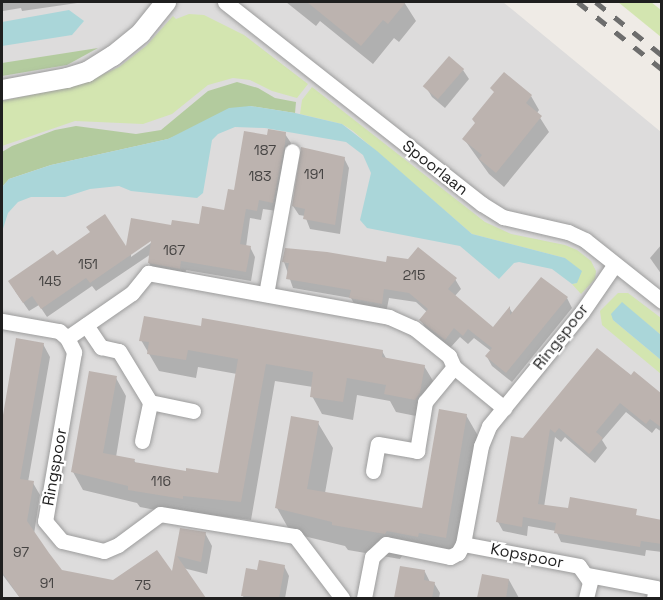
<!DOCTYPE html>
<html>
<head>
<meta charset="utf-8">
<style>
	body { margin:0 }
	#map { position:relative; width:663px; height:600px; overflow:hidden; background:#efebe6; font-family:"Space Grotesk",sans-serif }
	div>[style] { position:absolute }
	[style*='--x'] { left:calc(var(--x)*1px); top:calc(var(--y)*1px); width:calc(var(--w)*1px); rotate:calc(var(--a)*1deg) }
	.residential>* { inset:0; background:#dddcdc }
	.grass>* { inset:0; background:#d3e5b0 }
	.forest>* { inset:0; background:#b3cb9e }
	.water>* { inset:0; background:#aad6d9 }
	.shadow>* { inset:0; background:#0003 }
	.building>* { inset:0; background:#bcb3af; transform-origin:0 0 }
	.roads { filter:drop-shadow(0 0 2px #9c9c9c) drop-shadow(0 0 2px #9c9c9c) }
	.minor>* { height:15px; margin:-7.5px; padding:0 7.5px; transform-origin:7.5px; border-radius:7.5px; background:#fff }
	.tertiary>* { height:20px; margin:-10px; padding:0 10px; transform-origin:10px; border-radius:10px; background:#fff }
	.rail>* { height:4.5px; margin-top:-2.25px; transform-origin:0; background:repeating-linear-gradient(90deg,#6d6d6d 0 12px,transparent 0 24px) }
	span { translate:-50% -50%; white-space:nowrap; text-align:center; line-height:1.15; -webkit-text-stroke:4.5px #fff; paint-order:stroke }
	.number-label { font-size:14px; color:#464443 }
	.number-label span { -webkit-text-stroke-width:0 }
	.street-label { font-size:16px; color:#1f1f1f }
	.frame { position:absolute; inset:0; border:3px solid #1f1f1f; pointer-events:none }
</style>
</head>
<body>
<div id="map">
	<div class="residential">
		<div style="clip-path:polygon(2px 2px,503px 2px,661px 132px,661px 598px,2px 598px)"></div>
	</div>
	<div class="grass">
		<div style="clip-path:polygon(618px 2px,651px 2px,661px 10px,661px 37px)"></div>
		<div style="clip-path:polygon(189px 14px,204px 15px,244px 35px,308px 84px,297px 98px,272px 91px,250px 80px,233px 78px,208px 85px,172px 114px,143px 124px,75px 121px,2px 146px,2px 101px,82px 84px,119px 67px,146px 46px,173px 16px,176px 19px)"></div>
		<div style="clip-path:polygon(312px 87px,485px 222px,511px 234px,565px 245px,577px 250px,591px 261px,596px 271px,595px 279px,581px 294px,572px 284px,577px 283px,565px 258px,472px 234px,353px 131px,342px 124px,300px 114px,302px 100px)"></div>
		<div style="clip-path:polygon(618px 293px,628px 293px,661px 318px,661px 335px,622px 303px,613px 320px,661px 360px,661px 374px,602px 325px,600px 311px)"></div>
	</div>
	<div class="forest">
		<div style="clip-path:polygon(98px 48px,67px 65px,2px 76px,2px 63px)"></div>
		<div style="clip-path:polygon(237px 82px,258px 88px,275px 98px,296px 102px,295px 113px,250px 106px,168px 139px,51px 165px,9px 179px,2px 187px,2px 152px,12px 146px,55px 130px,76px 126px,136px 134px,161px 130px,208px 91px)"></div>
	</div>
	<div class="water">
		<div style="clip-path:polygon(69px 10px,84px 21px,72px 35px,2px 46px,2px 22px)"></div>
		<div style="clip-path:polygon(250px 106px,295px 113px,342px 124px,377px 151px,472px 234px,565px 258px,582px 271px,577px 283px,572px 284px,552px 269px,519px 262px,514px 263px,499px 279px,460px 246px,367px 228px,360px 220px,371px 173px,363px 155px,346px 142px,265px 128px,235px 127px,218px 134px,212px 140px,203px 193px,197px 198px,131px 191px,119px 186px,90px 189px,65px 197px,31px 197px,18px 202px,8px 213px,2px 232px,2px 187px,9px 179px,51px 165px,168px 139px,229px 108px)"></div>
		<div style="clip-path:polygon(622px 302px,661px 335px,661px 360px,613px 320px,611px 314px)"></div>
	</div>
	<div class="shadow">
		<div style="clip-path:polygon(2px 2px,84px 2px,22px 11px,21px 8px,3px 11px)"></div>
		<div style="clip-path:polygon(286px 2px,404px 2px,416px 21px,399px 42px,394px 38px,373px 64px,320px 21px,316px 26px)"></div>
		<div style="clip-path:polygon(463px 70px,469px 79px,445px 108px,432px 97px,426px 87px)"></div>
		<div style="clip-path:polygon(531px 96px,539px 110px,537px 113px,549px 132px,504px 187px,489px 174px,464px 139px)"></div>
		<div style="clip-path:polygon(evenodd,285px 134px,291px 143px,277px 211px,263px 209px,261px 220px,250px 218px,246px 247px,250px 247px,255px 257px,251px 281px,186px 270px,185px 277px,155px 272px,149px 263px,151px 254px,96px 291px,92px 286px,47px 317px,39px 305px,29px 311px,15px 291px,57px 257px,127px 250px,172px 227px,200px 226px,225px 212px,268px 137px,285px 134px,157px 236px,158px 238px,131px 257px,131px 253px,157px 236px)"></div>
		<div style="clip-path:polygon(344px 158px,349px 168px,340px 234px,310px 229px,305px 216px,299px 215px,293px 206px)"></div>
		<div style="clip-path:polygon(662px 244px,662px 275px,650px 258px)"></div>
		<div style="clip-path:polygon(284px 262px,455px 279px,461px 289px,454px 297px,493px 329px,510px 309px,513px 314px,567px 298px,572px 308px,512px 382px,492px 366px,487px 357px,491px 351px,474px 338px,468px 344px,460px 337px,450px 348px,426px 329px,421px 320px,427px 312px,416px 302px,389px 298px,386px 313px,356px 307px,351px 298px,293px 288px)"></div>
		<div style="clip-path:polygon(202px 327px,382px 351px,387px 360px,424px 366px,435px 384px,426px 418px,396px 412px,390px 401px,357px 395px,353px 420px,322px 414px,312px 396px,313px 387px,275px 381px,251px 520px,193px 513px,192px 517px,140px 507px,137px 503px,83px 490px,73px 472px,116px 378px,126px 396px,116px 457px,134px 460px,136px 464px,187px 473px,219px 475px,237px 374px,198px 367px,196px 378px,159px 371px,141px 340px)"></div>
		<div style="clip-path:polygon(17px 340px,43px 344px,50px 357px,28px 482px,33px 483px,40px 495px,34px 534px,61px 572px,114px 581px,173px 575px,181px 529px,205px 533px,212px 546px,207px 574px,183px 568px,204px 598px,20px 598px,2px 574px,2px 437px)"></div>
		<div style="clip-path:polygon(597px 350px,662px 402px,662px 432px,656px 428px,652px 433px,626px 412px,602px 440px,607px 448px,595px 463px,565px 437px,561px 442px,555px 437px,544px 507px,662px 521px,662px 552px,646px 550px,645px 556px,561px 542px,556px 531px,528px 526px,527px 536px,503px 531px,498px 522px,524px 440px)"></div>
		<div style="clip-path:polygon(466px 415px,481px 441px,460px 562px,402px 556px,400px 559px,348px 550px,345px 546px,291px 533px,277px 508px,318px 423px,333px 448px,325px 493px,423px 510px)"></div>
		<div style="clip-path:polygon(284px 566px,289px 576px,285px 598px,244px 598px,243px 596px,258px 572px)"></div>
		<div style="clip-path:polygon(401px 568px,425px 572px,430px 582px,434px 583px,440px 593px,439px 598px,395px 598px)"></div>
		<div style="clip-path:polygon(483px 576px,509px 580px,519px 598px,479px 598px)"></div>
	</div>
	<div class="building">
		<div style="clip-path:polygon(307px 2px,406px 2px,388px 24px,383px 20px,361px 46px)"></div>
		<div style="left:449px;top:56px;width:20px;height:40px;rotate:41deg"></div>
		<div style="clip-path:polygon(504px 72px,532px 95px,526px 103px,542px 116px,496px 173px,479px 159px,482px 155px,462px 139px,475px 123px,472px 119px,494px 92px,490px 88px)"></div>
		<div style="clip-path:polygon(268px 129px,286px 132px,285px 144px,273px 203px,259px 200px,257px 211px,246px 209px,240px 244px,251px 246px,246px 272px,181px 261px,180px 269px,148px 263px,151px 241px,90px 283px,86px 278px,41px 309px,32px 296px,23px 303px,8px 281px,53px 250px,57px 255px,90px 232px,86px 227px,105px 214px,126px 246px,131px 218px,171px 225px,172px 220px,199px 224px,202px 206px,224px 210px,228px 189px,234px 190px,244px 131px,267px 135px)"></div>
		<div style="clip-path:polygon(301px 147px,345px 157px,335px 225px,303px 219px,305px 209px,292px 206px)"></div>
		<div style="clip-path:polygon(418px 247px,457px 278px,448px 289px,493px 327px,510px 306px,510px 315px,541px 277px,568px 297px,506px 373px,485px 356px,492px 348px,468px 329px,463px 336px,454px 328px,445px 340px,419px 320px,428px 309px,409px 293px,384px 289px,382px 304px,349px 298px,351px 290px,286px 279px,289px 263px,282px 262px,285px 248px,327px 252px,386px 262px,387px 256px,408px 259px)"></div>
		<div style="clip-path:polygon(144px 316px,201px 326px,202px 318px,383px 350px,382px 357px,425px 365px,420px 393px,415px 400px,384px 394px,386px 385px,347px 378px,343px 402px,310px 397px,313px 372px,266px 364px,241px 502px,183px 496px,183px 499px,128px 490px,128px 486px,71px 472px,89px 371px,117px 376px,103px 453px,135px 459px,134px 462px,186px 471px,186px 468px,218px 473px,238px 359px,188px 350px,186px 360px,147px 354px,149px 342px,139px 341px)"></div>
		<div style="clip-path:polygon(16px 338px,44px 343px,20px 479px,34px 481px,27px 521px,49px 553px,62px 570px,113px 580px,157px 550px,172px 571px,180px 528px,206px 532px,201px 562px,177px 556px,206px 598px,20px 598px,2px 572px,2px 421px)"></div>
		<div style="clip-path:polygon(597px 348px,631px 375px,634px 371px,662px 394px,662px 428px,650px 419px,646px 424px,620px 403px,596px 432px,603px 438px,589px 454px,559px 428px,555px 433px,550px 429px,538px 504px,568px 508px,570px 497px,637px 509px,636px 515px,662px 520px,662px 544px,641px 541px,640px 547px,554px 533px,556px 523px,523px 517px,522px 527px,496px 522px,511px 436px,523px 438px)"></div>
		<div style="clip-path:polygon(439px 409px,467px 414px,446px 538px,419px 533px,418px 537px,387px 531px,385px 534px,332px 525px,332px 522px,275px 508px,291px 416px,319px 421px,307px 489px,422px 508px)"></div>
		<div style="clip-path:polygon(259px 560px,285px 565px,279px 598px,241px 596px,246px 568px,257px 570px)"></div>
		<div style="clip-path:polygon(400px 566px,425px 570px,424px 580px,435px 582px,432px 598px,394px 598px)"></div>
		<div style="clip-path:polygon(482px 574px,509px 579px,506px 598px,477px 598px)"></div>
	</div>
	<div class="roads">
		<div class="minor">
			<div style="--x:225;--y:2;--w:327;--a:38.2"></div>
			<div style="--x:482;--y:204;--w:25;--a:32"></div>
			<div style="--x:503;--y:217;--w:67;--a:13"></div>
			<div style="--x:568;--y:232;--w:19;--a:25"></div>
			<div style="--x:585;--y:240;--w:98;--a:38.4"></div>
			<div style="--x:266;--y:294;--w:145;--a:-79.7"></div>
			<div style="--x:2;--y:321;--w:58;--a:10"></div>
			<div style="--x:59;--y:331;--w:11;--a:41"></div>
			<div style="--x:67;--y:338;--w:16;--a:63"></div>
			<div style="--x:74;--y:352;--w:171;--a:99.7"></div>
			<div style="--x:45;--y:521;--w:26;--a:50"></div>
			<div style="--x:62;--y:541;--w:43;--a:13.4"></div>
			<div style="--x:104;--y:551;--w:15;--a:-23"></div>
			<div style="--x:118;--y:545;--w:52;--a:-36.4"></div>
			<div style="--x:160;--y:514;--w:137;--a:9.3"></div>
			<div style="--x:295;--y:536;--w:78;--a:52.8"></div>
			<div style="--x:86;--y:325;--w:27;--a:56"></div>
			<div style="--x:101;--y:347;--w:18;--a:13"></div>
			<div style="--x:119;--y:351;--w:60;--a:58.7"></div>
			<div style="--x:150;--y:402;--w:44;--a:11.8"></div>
			<div style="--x:67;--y:338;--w:79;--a:-34.7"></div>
			<div style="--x:132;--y:293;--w:26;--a:-51"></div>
			<div style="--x:148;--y:273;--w:245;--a:10.3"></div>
			<div style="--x:389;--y:317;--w:27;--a:24"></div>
			<div style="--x:414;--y:328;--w:45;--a:38.7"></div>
			<div style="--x:449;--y:356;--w:12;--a:66"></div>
			<div style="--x:454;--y:367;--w:65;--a:39.4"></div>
			<div style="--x:142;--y:441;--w:40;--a:-78"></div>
			<div style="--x:373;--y:471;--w:27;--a:-80"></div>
			<div style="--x:378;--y:444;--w:40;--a:10"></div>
			<div style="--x:417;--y:451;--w:50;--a:-80.7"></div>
			<div style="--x:425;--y:402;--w:45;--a:-50.4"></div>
			<div style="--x:463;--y:544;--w:118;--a:10.7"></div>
			<div style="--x:579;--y:566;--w:19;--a:55"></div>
			<div style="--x:590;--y:582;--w:16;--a:104"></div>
			<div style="--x:588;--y:575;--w:69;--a:10.8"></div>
			<div style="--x:656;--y:588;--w:10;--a:101"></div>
			<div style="--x:364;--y:598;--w:42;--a:-79"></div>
			<div style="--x:372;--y:557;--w:19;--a:-43"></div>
			<div style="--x:386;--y:544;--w:65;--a:11.5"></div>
			<div style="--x:450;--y:557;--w:9;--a:-27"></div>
			<div style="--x:458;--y:553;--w:10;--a:-61"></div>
			<div style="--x:463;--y:544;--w:100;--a:-79.6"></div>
			<div style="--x:481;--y:446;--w:22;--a:-68"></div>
			<div style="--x:489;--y:426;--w:147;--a:-50.8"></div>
			<div style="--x:582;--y:312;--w:58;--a:-55.5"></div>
		</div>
		<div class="tertiary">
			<div style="--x:2;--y:90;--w:66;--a:-10.5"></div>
			<div style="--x:67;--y:78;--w:21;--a:-17"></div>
			<div style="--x:87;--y:72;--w:31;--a:-32"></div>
			<div style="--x:113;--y:56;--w:36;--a:-39"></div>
			<div style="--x:141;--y:33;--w:40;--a:-51"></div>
		</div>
	</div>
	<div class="rail">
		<div style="--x:578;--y:2;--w:107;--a:38.6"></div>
		<div style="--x:596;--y:2;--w:85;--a:38.8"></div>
	</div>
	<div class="number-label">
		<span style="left:265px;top:150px">187</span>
		<span style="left:314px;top:174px">191</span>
		<span style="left:260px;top:176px">183</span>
		<span style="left:174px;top:250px">167</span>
		<span style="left:88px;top:264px">151</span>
		<span style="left:414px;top:275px">215</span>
		<span style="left:50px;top:281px">145</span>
		<span style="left:161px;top:481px">116</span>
		<span style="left:21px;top:552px">97</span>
		<span style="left:47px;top:583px">91</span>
		<span style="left:143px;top:585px">75</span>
	</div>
	<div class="street-label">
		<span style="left:435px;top:168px;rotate:38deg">Spoorlaan</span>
		<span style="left:561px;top:337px;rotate:-52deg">Ringspoor</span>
		<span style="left:55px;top:467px;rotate:-80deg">Ringspoor</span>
		<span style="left:527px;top:556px;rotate:11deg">Kopspoor</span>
	</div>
	<div class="frame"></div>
</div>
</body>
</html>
